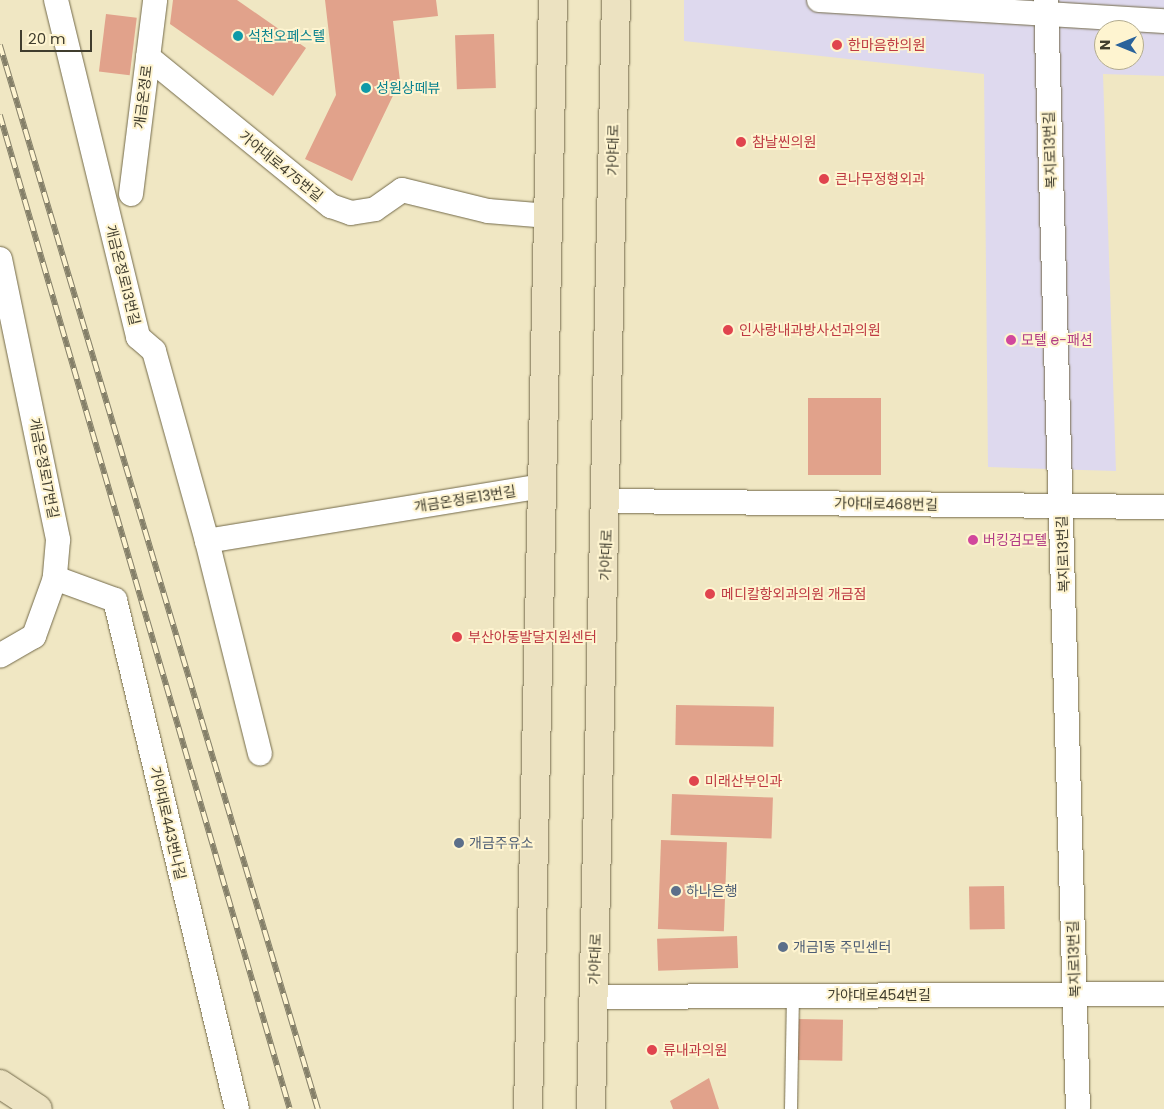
<!DOCTYPE html>
<html>
<head>
<meta charset="utf-8">
<style>
	body { margin:0 }
	#map { position:relative; width:1164px; height:1109px; overflow:hidden; background:#f0e7c3; font-family:Poppins,"Noto Sans KR",sans-serif }
	div>[style] { position:absolute }
	[style*='--x'] { left:calc(var(--x)*1px); top:calc(var(--y)*1px); width:calc(var(--w)*1px); rotate:calc(var(--a)*1deg) }
	.commercial>* { inset:0; background:#ded9ee }
	.building>* { inset:0; background:#e1a28b; transform-origin:0 0 }
	.roads { filter:drop-shadow(0 0 1px #736a4a) drop-shadow(0 0 1px #736a4a) }
	.lane>* { height:12px; margin:-6px; padding:0 6px; transform-origin:6px; border-radius:6px; background:#fff }
	.street>* { height:24px; margin:-12px; padding:0 12px; transform-origin:12px; border-radius:12px; background:#fff }
	.secondary>* { height:28px; margin:-14px; padding:0 14px; transform-origin:14px; border-radius:14px; background:#ece2c1 }
	.rail>* { height:5.5px; margin-top:-2.75px; transform-origin:0; background:repeating-linear-gradient(90deg,#fef4d0 0 11px,#858069 0 22px); box-sizing:border-box; border-block:1px solid #858069 }
	.dots>* { width:14px; height:14px; translate:-50% -50%; box-sizing:border-box; border:2px solid #fef4d0; border-radius:50% }
	span { translate:-50% -50%; white-space:nowrap; text-align:center; line-height:1.15; -webkit-text-stroke:4px #fef4d0; paint-order:stroke }
	.culture-label { font-size:14px; color:#0d838f }
	.left { translate:0 -50%; text-align:left }
	.health-label { font-size:14px; color:#be3a42 }
	.street-label { font-size:14px; color:#403d2e }
	.hotel-label { font-size:14px; color:#b23c85 }
	.service-label { font-size:14px; color:#4e5e75 }
	.north { position:absolute; left:1094px; top:20px; width:50px; height:50px; box-sizing:border-box; background:#fef4d0; border:1px solid #b2ab8f; border-radius:50%; rotate:270deg; font-size:14px; font-weight:700; line-height:20px; text-align:center; color:#403d2e }
	.north::after { content:''; display:block; margin:auto; width:18px; height:22px; background:#2a639b; clip-path:polygon(50% 0,100% 100%,50% 72%,0 100%) }
	.scale { position:absolute; left:20px; top:30px; width:72px; height:22px; box-sizing:border-box; border:2px solid #403d2e; border-top:0; padding-left:6px; font-size:15px; line-height:18px; white-space:nowrap; color:#403d2e; -webkit-text-stroke:4px #fef4d0; paint-order:stroke }
</style>
</head>
<body>
<div id="map">
	<div class="commercial">
		<div style="clip-path:polygon(evenodd,684px 0,1164px 0,1164px 76px,1103px 74px,1116px 471px,988px 467px,984px 74px,684px 41px,684px 0,1104px 30px,1134px 30px,1134px 60px,1104px 60px,1104px 30px)"></div>
	</div>
	<div class="building">
		<div style="clip-path:polygon(173px 0,237px 0,306px 48px,273px 96px,170px 24px)"></div>
		<div style="clip-path:polygon(325px 0,436px 0,438px 16px,393px 21px,400px 81px,352px 181px,305px 159px,336px 95px)"></div>
		<div style="left:106px;top:14px;width:31px;height:58px;rotate:7deg"></div>
		<div style="left:494px;top:34px;width:54px;height:39px;rotate:88deg"></div>
		<div style="left:808px;top:398px;width:73px;height:77px"></div>
		<div style="left:676px;top:705px;width:98px;height:40px;rotate:1deg"></div>
		<div style="left:672px;top:794px;width:101px;height:41px;rotate:2deg"></div>
		<div style="left:661px;top:840px;width:66px;height:89px;rotate:2deg"></div>
		<div style="left:1004px;top:886px;width:43px;height:35px;rotate:89deg"></div>
		<div style="left:737px;top:936px;width:32px;height:80px;rotate:88deg"></div>
		<div style="left:797px;top:1019px;width:46px;height:41px;rotate:1deg"></div>
		<div style="clip-path:polygon(709px 1078px,719px 1109px,673px 1109px,670px 1101px)"></div>
	</div>
	<div class="roads">
		<div class="lane">
			<div style="--x:791;--y:1109;--w:113;--a:-89"></div>
		</div>
		<div class="street">
			<div style="--x:56;--y:0;--w:347;--a:76.3"></div>
			<div style="--x:138;--y:337;--w:21;--a:41"></div>
			<div style="--x:154;--y:351;--w:197;--a:74.4"></div>
			<div style="--x:207;--y:541;--w:219;--a:76"></div>
			<div style="--x:819;--y:0;--w:346;--a:3.5"></div>
			<div style="--x:1046;--y:0;--w:1109;--a:88.35"></div>
			<div style="--x:148;--y:57;--w:236;--a:39.2"></div>
			<div style="--x:331;--y:206;--w:21;--a:19"></div>
			<div style="--x:351;--y:213;--w:24;--a:-9"></div>
			<div style="--x:375;--y:209;--w:33;--a:-35"></div>
			<div style="--x:402;--y:190;--w:89;--a:13.7"></div>
			<div style="--x:488;--y:211;--w:61;--a:4.7"></div>
			<div style="--x:131;--y:194;--w:195;--a:-82.9"></div>
			<div style="--x:0;--y:259;--w:287;--a:78.3"></div>
			<div style="--x:58;--y:540;--w:38;--a:95"></div>
			<div style="--x:55;--y:578;--w:62;--a:109.9"></div>
			<div style="--x:34;--y:636;--w:39;--a:150"></div>
			<div style="--x:607;--y:501;--w:557;--a:0.62"></div>
			<div style="--x:207;--y:541;--w:341;--a:-9.3"></div>
			<div style="--x:55;--y:578;--w:64;--a:20.1"></div>
			<div style="--x:115;--y:600;--w:523;--a:76.52"></div>
			<div style="--x:593;--y:997;--w:571;--a:-0.3"></div>
		</div>
		<div class="secondary">
			<div style="--x:0;--y:1084;--w:45;--a:33.3"></div>
			<div style="--x:528;--y:1109;--w:1109;--a:-88.71"></div>
			<div style="--x:591;--y:1109;--w:1109;--a:-88.71"></div>
		</div>
	</div>
	<div class="rail">
		<div style="--x:0;--y:45;--w:1111;--a:73.36"></div>
		<div style="--x:0;--y:115;--w:1035;--a:73.74"></div>
	</div>
	<div class="dots">
		<div style="left:238px;top:36px;background:#0f9aa8"></div>
		<div style="left:837px;top:45px;background:#e0444e"></div>
		<div style="left:366px;top:88px;background:#0f9aa8"></div>
		<div style="left:741px;top:142px;background:#e0444e"></div>
		<div style="left:824px;top:179px;background:#e0444e"></div>
		<div style="left:728px;top:330px;background:#e0444e"></div>
		<div style="left:1011px;top:340px;background:#d1479c"></div>
		<div style="left:973px;top:540px;background:#d1479c"></div>
		<div style="left:710px;top:594px;background:#e0444e"></div>
		<div style="left:457px;top:637px;background:#e0444e"></div>
		<div style="left:694px;top:781px;background:#e0444e"></div>
		<div style="left:459px;top:843px;background:#5c6f8a"></div>
		<div style="left:676px;top:891px;background:#5c6f8a"></div>
		<div style="left:783px;top:947px;background:#5c6f8a"></div>
		<div style="left:652px;top:1050px;background:#e0444e"></div>
	</div>
	<div class="culture-label">
		<span class="left" style="left:248px;top:36px">석천오페스텔</span>
		<span class="left" style="left:376px;top:88px">성원상떼뷰</span>
	</div>
	<div class="health-label">
		<span class="left" style="left:848px;top:45px">한마음한의원</span>
		<span class="left" style="left:752px;top:142px">참날씬의원</span>
		<span class="left" style="left:835px;top:179px">큰나무정형외과</span>
		<span class="left" style="left:739px;top:330px">인사랑내과방사선과의원</span>
		<span class="left" style="left:721px;top:594px">메디칼항외과의원 개금점</span>
		<span class="left" style="left:468px;top:637px">부산아동발달지원센터</span>
		<span class="left" style="left:705px;top:781px">미래산부인과</span>
		<span class="left" style="left:663px;top:1050px">류내과의원</span>
	</div>
	<div class="street-label">
		<span style="left:143px;top:97px;rotate:-83deg">개금온정로</span>
		<span style="left:613px;top:150px;rotate:-89deg">가야대로</span>
		<span style="left:1050px;top:150px;rotate:-92deg">복지로13번길</span>
		<span style="left:281px;top:166px;rotate:39deg">가야대로475번길</span>
		<span style="left:123px;top:275px;rotate:76deg">개금온정로13번길</span>
		<span style="left:44px;top:468px;rotate:79deg">개금온정로17번길</span>
		<span style="left:465px;top:499px;rotate:-9deg">개금온정로13번길</span>
		<span style="left:886px;top:504px;rotate:1deg">가야대로468번길</span>
		<span style="left:1063px;top:554px;rotate:-92deg">복지로13번길</span>
		<span style="left:606px;top:555px;rotate:-88deg">가야대로</span>
		<span style="left:168px;top:823px;rotate:77deg">가야대로443번나길</span>
		<span style="left:595px;top:959px;rotate:-88deg">가야대로</span>
		<span style="left:1074px;top:959px;rotate:-92deg">복지로13번길</span>
		<span style="left:879px;top:995px">가야대로454번길</span>
	</div>
	<div class="hotel-label">
		<span class="left" style="left:1021px;top:340px">모텔 e-패션</span>
		<span class="left" style="left:983px;top:540px">버킹검모텔</span>
	</div>
	<div class="service-label">
		<span class="left" style="left:469px;top:843px">개금주유소</span>
		<span class="left" style="left:686px;top:891px">하나은행</span>
		<span class="left" style="left:793px;top:947px">개금1동 주민센터</span>
	</div>
	<div class="north">N</div>
	<div class="scale">20 m</div>
</div>
</body>
</html>
